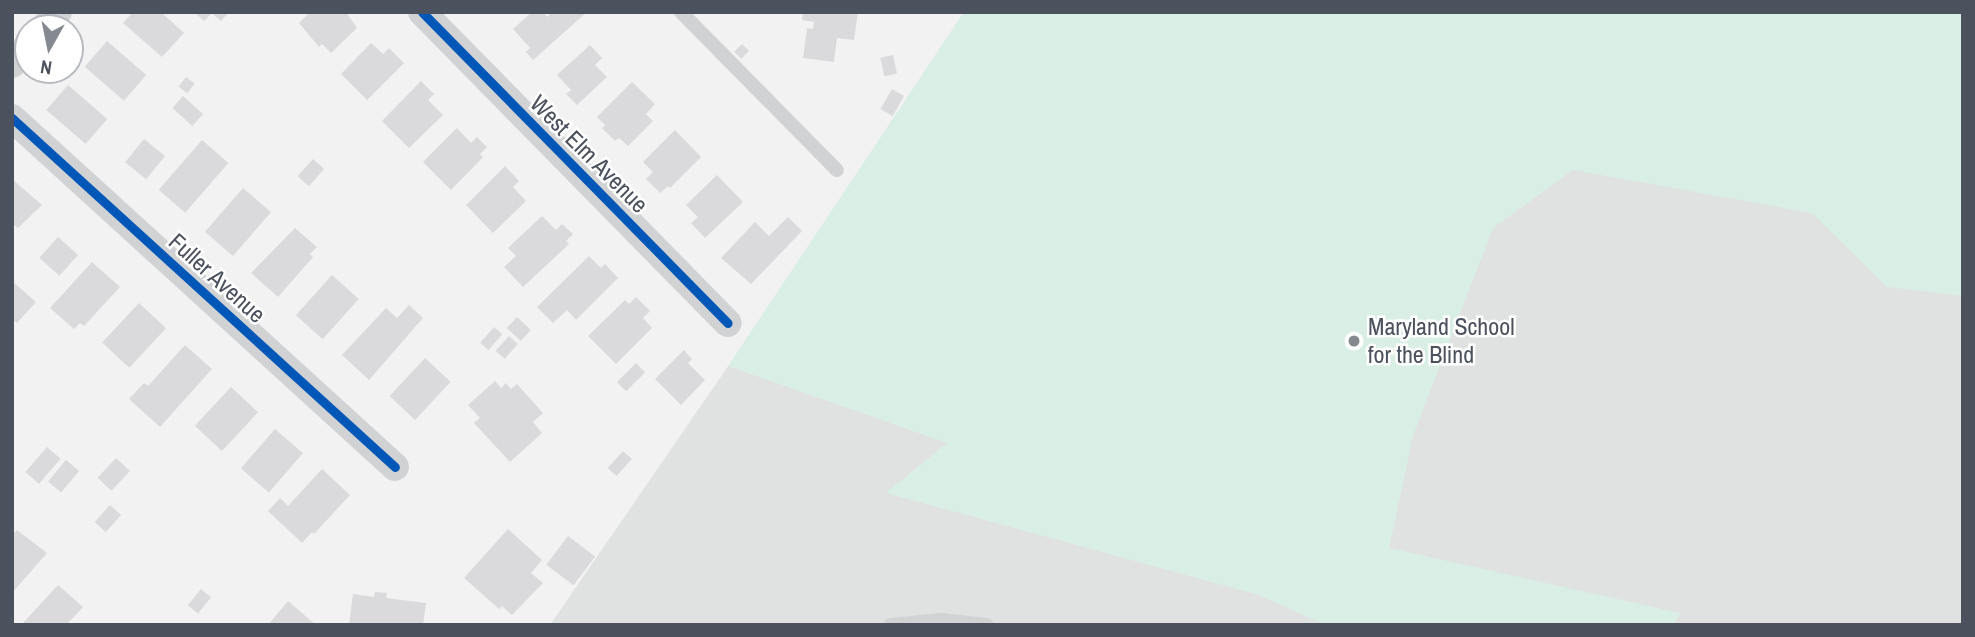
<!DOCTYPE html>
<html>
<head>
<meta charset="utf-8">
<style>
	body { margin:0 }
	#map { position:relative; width:1975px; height:637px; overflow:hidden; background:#f2f2f2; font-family:"Archivo Narrow",sans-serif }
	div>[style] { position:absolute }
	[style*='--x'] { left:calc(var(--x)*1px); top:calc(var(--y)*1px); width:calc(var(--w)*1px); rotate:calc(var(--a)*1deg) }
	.education>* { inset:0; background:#e0e1e1 }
	.green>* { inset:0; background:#d9efe5 }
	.building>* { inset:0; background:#dadadc; transform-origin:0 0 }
	.service>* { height:14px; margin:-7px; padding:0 7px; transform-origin:7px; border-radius:7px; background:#d1d2d4 }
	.minor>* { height:28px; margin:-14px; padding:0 14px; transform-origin:14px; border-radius:14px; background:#d1d2d4 }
	.cycleway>* { height:9px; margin:-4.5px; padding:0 4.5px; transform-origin:4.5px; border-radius:4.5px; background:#0057b8 }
	.dots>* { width:19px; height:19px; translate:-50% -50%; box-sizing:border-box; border:4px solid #fff; border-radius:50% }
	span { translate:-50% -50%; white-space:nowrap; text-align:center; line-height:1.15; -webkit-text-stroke:5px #fff; paint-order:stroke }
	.street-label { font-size:24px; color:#4b525d }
	.poi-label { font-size:24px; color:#4b525d }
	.left { translate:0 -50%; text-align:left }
	.frame { position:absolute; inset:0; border:14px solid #4b525d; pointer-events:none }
	.north { position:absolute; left:14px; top:14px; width:70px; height:70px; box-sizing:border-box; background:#fff; border:2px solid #b7babe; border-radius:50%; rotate:189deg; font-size:19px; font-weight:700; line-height:28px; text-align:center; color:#4b525d }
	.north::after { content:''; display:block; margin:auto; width:24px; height:32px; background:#858a91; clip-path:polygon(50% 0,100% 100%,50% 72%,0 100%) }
</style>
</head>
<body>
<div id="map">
	<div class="education">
		<div style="clip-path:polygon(964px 12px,1963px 12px,1963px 625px,550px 625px,762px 317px)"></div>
	</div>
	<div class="green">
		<div style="clip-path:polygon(964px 12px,1963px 12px,1963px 296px,1887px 287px,1812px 213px,1573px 170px,1493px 228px,1413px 436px,1389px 548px,1680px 613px,1674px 625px,1325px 625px,1259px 595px,886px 493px,947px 443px,728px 366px)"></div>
	</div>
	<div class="building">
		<div style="clip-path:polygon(133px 12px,161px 12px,184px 33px,162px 57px,123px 23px)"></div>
		<div style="clip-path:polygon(194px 12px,229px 12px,221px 21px,212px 13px,204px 21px)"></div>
		<div style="clip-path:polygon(310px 12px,346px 12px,357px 28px,331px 53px,322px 44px,319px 47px,299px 23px)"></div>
		<div style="clip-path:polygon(532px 12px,543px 12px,547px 17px,552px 12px,587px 12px,533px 60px,526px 52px,530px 48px,513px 29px)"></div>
		<div style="clip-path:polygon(803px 12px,858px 12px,854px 40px,837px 38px,834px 62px,803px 58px,807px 28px,813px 29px,814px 22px,802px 20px)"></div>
		<div style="left:107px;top:41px;width:52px;height:34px;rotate:41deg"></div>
		<div style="clip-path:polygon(371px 43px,383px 54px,389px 48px,404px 63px,367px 100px,341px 74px)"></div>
		<div style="left:742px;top:44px;width:10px;height:11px;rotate:45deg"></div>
		<div style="clip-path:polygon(590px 45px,602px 58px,595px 65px,607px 77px,577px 105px,566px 94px,571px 90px,557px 75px)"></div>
		<div style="left:893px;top:55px;width:19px;height:13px;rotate:78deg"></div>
		<div style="left:186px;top:77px;width:11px;height:12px;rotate:38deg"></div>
		<div style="clip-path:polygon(421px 81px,434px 94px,428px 100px,443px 115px,409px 148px,382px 121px)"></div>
		<div style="clip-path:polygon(632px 82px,655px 104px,646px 114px,653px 121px,628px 146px,619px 138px,615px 141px,602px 128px,605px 125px,597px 117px)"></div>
		<div style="left:68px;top:85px;width:52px;height:33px;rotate:41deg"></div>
		<div style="left:892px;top:89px;width:14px;height:23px;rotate:30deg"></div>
		<div style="left:183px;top:96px;width:27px;height:16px;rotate:42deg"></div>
		<div style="clip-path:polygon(457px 128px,471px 143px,477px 137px,487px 147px,480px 154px,483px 157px,451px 190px,423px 162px)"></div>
		<div style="clip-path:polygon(675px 130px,701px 157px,670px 188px,668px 186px,660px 193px,646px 179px,653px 172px,643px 162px)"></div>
		<div style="left:144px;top:139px;width:27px;height:30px;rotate:39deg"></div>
		<div style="left:202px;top:140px;width:35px;height:66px;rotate:41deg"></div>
		<div style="left:313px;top:159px;width:15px;height:23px;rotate:42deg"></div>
		<div style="clip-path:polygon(505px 166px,519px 181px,513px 187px,526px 201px,493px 233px,466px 205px)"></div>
		<div style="clip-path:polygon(717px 175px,743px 202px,705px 238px,691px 223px,698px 217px,686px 205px)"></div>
		<div style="clip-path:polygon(12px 179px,42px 205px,18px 228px,12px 223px)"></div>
		<div style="left:243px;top:188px;width:37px;height:58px;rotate:41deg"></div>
		<div style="clip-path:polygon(542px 216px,556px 230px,562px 224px,573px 234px,566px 241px,569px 244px,523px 287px,504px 267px,516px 256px,508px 248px)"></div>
		<div style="clip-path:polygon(788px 217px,802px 231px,751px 284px,721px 258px,755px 222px,769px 236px)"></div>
		<div style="clip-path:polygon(295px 228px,317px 247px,310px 254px,313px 257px,278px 297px,251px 273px)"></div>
		<div style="left:58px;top:237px;width:27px;height:28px;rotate:42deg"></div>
		<div style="clip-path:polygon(589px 256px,601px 268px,605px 264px,618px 278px,576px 320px,567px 310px,553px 323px,537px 307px)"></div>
		<div style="clip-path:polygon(92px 262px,120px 287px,84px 326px,80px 323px,74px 329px,50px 308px)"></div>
		<div style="left:332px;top:275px;width:36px;height:54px;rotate:42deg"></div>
		<div style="clip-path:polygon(12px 281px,36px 302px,17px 323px,12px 319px)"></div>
		<div style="clip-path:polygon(636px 297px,650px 311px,643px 318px,652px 328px,616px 364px,588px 336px,625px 300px,629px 304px)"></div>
		<div style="left:139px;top:303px;width:37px;height:54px;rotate:43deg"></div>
		<div style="clip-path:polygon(409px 305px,423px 318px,369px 380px,342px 355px,386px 308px,397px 318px)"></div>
		<div style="left:517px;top:317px;width:19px;height:15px;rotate:43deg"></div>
		<div style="left:494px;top:327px;width:11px;height:21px;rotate:41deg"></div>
		<div style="left:509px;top:336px;width:12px;height:20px;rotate:42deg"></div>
		<div style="clip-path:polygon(185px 345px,212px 369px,160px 427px,129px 399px,144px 383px,148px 386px)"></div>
		<div style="clip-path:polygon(684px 350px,692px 359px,688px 363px,705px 380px,681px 405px,655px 379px)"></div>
		<div style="left:425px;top:358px;width:35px;height:52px;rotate:43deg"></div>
		<div style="left:636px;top:363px;width:13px;height:27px;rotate:45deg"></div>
		<div style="clip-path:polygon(495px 381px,501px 388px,506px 383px,511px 389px,517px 384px,543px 413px,533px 422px,542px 433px,510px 462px,474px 423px,480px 418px,468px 405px)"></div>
		<div style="left:231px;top:387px;width:37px;height:53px;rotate:43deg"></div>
		<div style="left:275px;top:429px;width:37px;height:52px;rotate:41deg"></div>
		<div style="left:47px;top:447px;width:18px;height:33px;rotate:41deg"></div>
		<div style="left:623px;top:451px;width:12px;height:23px;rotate:42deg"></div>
		<div style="left:116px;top:458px;width:19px;height:27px;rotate:43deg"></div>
		<div style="left:66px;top:460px;width:17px;height:28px;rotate:40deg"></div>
		<div style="clip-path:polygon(322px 469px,350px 495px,314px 534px,312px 532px,302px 543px,268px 511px,280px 498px,288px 506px)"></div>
		<div style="left:110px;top:505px;width:15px;height:23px;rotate:42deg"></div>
		<div style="clip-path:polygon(508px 529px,542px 560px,531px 573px,543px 583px,512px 615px,502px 606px,499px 609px,464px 578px)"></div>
		<div style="clip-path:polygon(17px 530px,47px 553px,12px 593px,12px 536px)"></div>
		<div style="left:568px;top:536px;width:34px;height:36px;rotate:37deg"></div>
		<div style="clip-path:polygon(58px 585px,83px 607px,66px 625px,25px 625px,23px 623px)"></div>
		<div style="left:201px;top:589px;width:13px;height:21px;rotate:39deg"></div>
		<div style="clip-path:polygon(375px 592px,387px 593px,386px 598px,426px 603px,423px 625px,349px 625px,353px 594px,374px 597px)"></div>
		<div style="clip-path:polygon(288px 601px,316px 625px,268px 625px)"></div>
	</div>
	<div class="service">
		<div style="--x:681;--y:12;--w:222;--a:45.4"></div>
		<div style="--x:891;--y:625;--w:50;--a:-5.7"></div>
		<div style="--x:941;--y:620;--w:46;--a:6.2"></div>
	</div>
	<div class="minor">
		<div style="--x:422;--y:12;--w:436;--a:45.5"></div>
		<div style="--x:44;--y:28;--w:21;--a:-49"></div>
		<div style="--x:12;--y:64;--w:24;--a:-48"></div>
		<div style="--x:12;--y:118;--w:518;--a:42.34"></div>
	</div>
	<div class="cycleway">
		<div style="--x:422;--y:12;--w:436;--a:45.5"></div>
		<div style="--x:12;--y:118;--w:518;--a:42.34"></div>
	</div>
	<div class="dots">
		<div style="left:1354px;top:341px;background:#858a91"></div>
	</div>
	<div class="street-label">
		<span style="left:589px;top:154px;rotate:45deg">West Elm Avenue</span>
		<span style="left:217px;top:278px;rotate:42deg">Fuller Avenue</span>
	</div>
	<div class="poi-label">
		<span class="left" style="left:1368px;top:341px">Maryland School<br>for the Blind</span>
	</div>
	<div class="frame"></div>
	<div class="north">N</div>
</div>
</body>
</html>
